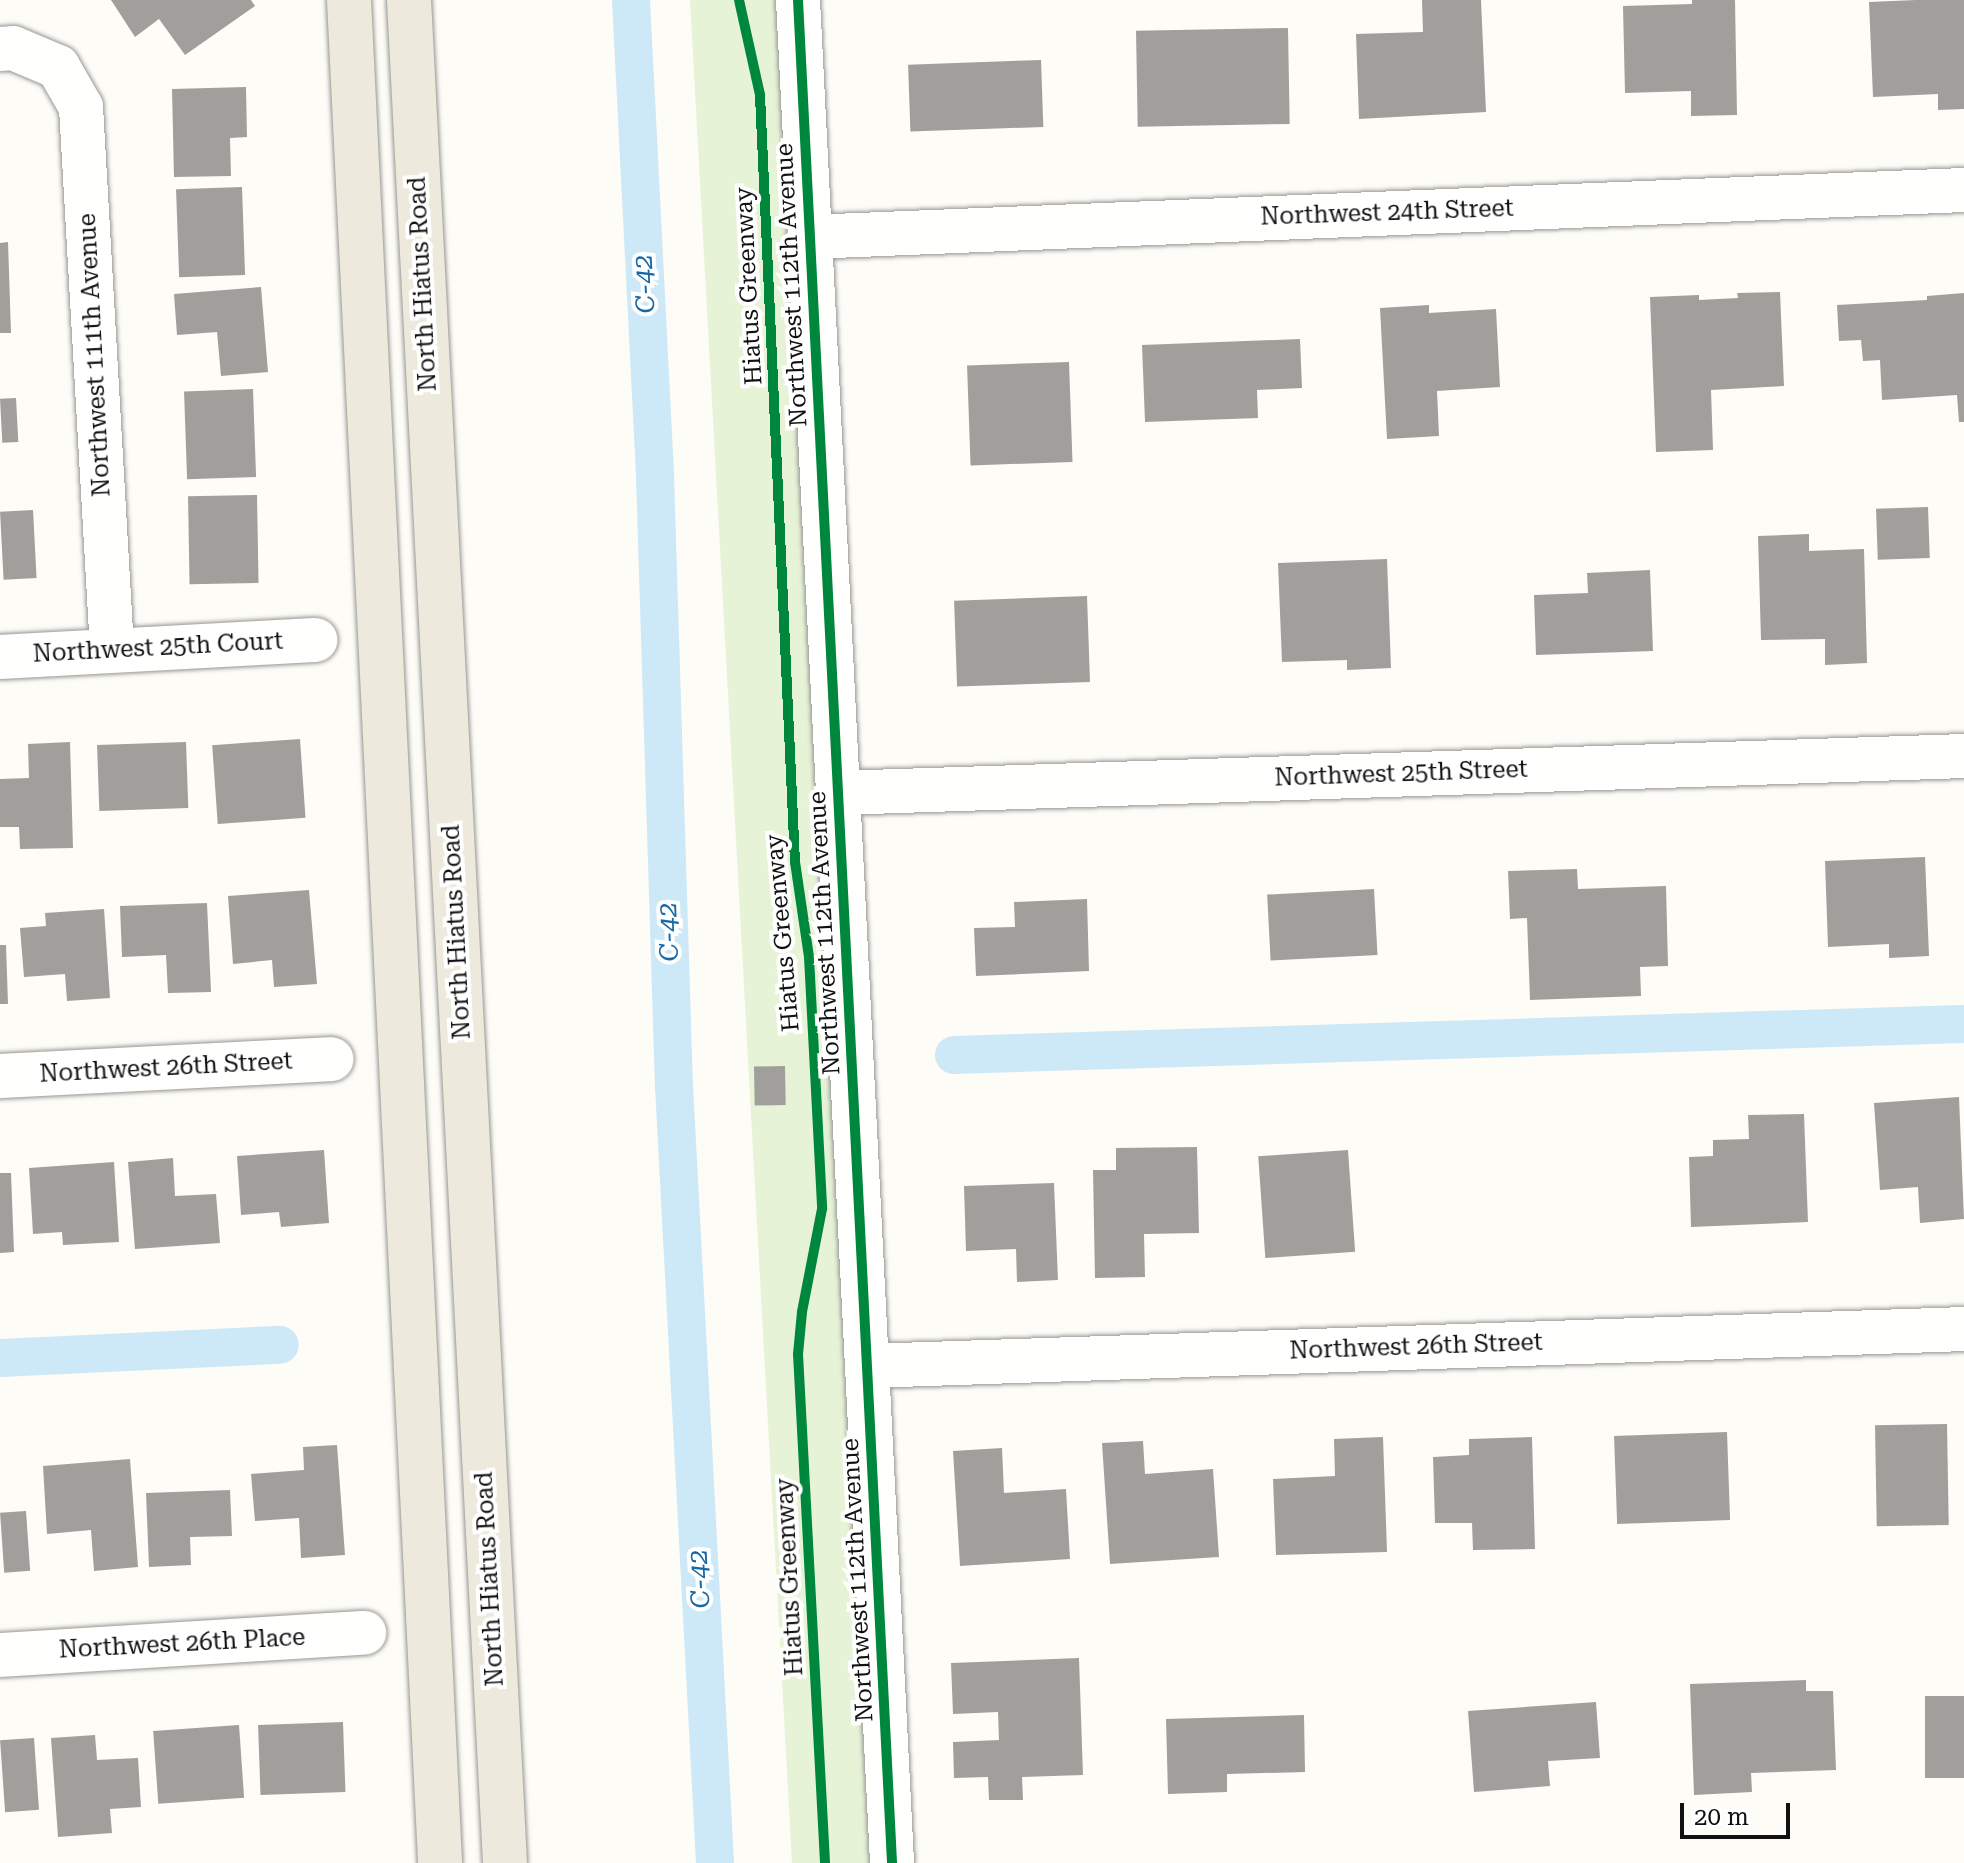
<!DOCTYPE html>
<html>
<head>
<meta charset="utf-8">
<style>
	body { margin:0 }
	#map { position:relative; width:1964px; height:1863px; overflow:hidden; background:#fdfcf7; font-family:"Roboto Serif",serif }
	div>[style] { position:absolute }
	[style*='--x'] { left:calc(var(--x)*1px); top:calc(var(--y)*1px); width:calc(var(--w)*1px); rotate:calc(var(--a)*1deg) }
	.green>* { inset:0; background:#e7f3d7 }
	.canal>* { height:38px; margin:-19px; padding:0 19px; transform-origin:19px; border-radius:19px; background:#cde8f7 }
	.building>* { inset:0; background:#a19f9c; transform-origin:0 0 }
	.roads { filter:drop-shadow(0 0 2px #979795) drop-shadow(0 0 2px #979795) }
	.minor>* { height:44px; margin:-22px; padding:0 22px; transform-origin:22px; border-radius:22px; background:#fffffe }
	.major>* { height:44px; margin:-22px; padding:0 22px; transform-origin:22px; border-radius:22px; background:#ede9dc }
	.cycleway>* { height:10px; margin:-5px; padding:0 5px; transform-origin:5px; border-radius:5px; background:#00873e }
	span { translate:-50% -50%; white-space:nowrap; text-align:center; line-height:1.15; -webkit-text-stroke:8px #fff; paint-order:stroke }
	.street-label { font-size:24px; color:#111 }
	.water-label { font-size:26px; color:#1768a6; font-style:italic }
	.scale { position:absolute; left:1680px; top:1803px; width:110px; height:36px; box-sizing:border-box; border:4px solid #111; border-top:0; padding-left:10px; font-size:24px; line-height:28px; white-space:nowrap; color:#111; -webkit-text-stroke:6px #fff; paint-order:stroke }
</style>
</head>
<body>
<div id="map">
	<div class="green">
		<div style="clip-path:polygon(690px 0,783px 0,872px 1863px,792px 1863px)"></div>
	</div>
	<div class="canal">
		<div style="--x:631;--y:0;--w:477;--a:87.1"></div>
		<div style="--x:655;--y:476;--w:610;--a:88.22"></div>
		<div style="--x:674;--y:1086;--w:778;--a:86.98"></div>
		<div style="--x:954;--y:1055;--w:1010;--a:-1.76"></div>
		<div style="--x:0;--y:1358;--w:280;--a:-2.7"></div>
	</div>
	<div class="building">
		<div style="clip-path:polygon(111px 0,251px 0,255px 6px,185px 55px,159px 19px,135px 37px)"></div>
		<div style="clip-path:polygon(1422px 0,1481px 0,1486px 112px,1359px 119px,1356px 34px,1423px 32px)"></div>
		<div style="clip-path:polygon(1692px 0,1735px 0,1737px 115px,1691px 116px,1691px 91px,1625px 93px,1623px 6px,1692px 4px)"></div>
		<div style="clip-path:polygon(1916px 0,1964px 0,1964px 109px,1938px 110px,1938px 94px,1873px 97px,1869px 2px)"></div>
		<div style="left:1288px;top:28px;width:96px;height:152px;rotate:89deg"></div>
		<div style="left:1041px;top:60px;width:67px;height:133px;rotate:88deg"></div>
		<div style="clip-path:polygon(246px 87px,247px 137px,230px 138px,231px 176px,174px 177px,172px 89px)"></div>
		<div style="left:242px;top:187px;width:88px;height:66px;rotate:88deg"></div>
		<div style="clip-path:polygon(8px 242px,11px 333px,0 333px,0 243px)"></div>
		<div style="clip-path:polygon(261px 287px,268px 372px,221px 376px,217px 332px,177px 335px,174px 294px)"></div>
		<div style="clip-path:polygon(1780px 292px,1784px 386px,1711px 390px,1713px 450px,1656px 452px,1650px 297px,1699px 295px,1699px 300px,1738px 298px,1737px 293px)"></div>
		<div style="clip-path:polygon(1964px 293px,1964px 422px,1959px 422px,1957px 395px,1882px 400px,1880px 360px,1863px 361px,1861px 340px,1839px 341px,1837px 305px,1927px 300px,1927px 296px)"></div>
		<div style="clip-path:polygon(1429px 305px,1429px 313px,1496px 309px,1500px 387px,1437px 391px,1439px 436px,1387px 439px,1380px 308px)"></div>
		<div style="clip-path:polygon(1300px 339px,1302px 388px,1257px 390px,1258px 418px,1145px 422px,1142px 345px)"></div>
		<div style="left:1069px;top:362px;width:100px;height:102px;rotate:88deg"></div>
		<div style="left:253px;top:389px;width:88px;height:69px;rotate:88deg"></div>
		<div style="left:16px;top:398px;width:44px;height:16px;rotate:87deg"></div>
		<div style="left:257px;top:495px;width:88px;height:69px;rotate:89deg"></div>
		<div style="left:1928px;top:507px;width:51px;height:52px;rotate:88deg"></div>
		<div style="left:33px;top:510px;width:68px;height:33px;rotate:87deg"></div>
		<div style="clip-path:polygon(1809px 534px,1809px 551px,1864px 549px,1867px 663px,1825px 665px,1825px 639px,1761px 640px,1758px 536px)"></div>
		<div style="clip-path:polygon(1387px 559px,1391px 668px,1347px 670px,1347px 660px,1282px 662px,1278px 563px)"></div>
		<div style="clip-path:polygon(1650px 570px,1653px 651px,1536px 655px,1534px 595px,1588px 593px,1587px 573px)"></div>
		<div style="left:1087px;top:596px;width:86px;height:133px;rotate:88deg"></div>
		<div style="left:300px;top:739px;width:79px;height:88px;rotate:86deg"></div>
		<div style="clip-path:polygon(70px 742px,73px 848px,20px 849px,19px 827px,0 827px,0 779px,29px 778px,28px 744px)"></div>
		<div style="left:186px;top:742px;width:66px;height:89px;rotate:88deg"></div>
		<div style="clip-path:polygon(1925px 857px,1929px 956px,1889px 958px,1889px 944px,1828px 947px,1825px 861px)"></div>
		<div style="clip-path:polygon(1577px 869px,1578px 889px,1666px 886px,1668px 966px,1640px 967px,1641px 996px,1530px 1000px,1527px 918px,1510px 919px,1508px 871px)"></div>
		<div style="left:1374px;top:889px;width:66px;height:107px;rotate:87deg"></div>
		<div style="clip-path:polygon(309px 890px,317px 984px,274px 987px,272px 960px,233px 964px,228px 896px)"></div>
		<div style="clip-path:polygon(1087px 899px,1089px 971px,976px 976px,974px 928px,1015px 927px,1014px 902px)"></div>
		<div style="clip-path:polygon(207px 903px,211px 992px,168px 993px,166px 955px,122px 957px,120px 906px)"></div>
		<div style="clip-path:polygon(104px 909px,110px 998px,67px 1001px,65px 974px,24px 977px,20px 928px,46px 926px,45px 913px)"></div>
		<div style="clip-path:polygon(0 945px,6px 945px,8px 1004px,0 1004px)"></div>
		<div style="left:785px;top:1066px;width:39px;height:31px;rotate:89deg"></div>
		<div style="clip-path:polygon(1959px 1097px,1964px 1219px,1920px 1223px,1918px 1187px,1880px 1190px,1874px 1103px)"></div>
		<div style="clip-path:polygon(1804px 1114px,1808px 1222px,1691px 1227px,1689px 1157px,1713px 1156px,1713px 1140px,1749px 1139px,1748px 1115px)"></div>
		<div style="clip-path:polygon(1197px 1147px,1199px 1233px,1144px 1234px,1145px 1277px,1095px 1278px,1093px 1170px,1116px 1170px,1116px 1148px)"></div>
		<div style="clip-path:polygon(324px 1150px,329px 1223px,281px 1227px,279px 1212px,241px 1215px,237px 1156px)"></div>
		<div style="left:1348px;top:1150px;width:102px;height:90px;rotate:86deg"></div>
		<div style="clip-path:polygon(173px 1158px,175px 1196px,216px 1194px,220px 1243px,135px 1249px,128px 1162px)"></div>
		<div style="clip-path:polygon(114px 1162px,119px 1242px,63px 1245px,62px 1232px,33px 1234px,29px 1168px)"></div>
		<div style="clip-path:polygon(0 1173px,11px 1173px,14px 1252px,0 1253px)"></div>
		<div style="clip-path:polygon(1054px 1183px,1058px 1280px,1017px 1282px,1016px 1249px,966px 1251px,964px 1186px)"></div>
		<div style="left:1947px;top:1424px;width:101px;height:72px;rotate:89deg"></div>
		<div style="left:1727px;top:1432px;width:88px;height:113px;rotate:88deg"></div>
		<div style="clip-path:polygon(1383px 1437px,1387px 1552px,1276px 1555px,1273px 1479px,1335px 1476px,1334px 1439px)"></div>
		<div style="clip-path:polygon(1532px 1437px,1535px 1549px,1473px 1550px,1472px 1523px,1435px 1523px,1433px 1457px,1469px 1455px,1469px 1439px)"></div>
		<div style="clip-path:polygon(1143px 1441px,1145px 1474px,1213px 1469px,1219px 1557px,1110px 1564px,1102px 1443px)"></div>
		<div style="clip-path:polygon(337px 1445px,345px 1555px,301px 1558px,299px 1518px,255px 1521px,251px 1474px,304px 1470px,303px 1447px)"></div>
		<div style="clip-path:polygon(1002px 1448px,1004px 1493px,1066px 1489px,1070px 1559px,960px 1566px,953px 1451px)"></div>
		<div style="clip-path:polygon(130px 1459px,138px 1567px,94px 1571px,91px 1530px,47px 1534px,43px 1466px)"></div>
		<div style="clip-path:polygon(230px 1490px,232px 1536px,190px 1537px,191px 1565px,149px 1567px,146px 1493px)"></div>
		<div style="left:26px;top:1511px;width:60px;height:26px;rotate:86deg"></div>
		<div style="clip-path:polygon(1079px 1658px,1083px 1775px,1022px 1777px,1023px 1800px,989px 1800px,988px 1777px,954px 1778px,953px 1742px,999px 1740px,998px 1712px,953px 1714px,951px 1663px)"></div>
		<div style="clip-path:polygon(1806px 1680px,1806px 1691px,1833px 1691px,1836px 1770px,1751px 1773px,1752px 1792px,1694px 1795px,1690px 1684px)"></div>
		<div style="left:1964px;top:1696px;width:82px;height:39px;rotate:90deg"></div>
		<div style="clip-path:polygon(1596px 1702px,1600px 1758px,1548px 1761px,1550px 1786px,1474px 1792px,1468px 1711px)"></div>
		<div style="clip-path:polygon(1304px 1715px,1305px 1772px,1227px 1774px,1227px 1792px,1168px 1794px,1166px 1719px)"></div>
		<div style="left:343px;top:1722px;width:70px;height:85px;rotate:88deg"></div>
		<div style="left:239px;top:1725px;width:73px;height:86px;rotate:86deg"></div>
		<div style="clip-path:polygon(95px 1735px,97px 1760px,138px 1758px,141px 1807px,110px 1809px,112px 1833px,58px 1837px,51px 1738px)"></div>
		<div style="left:34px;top:1738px;width:72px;height:34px;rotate:86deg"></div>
	</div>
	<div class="roads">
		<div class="minor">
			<div style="--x:798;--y:0;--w:1865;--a:87.11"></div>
			<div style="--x:0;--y:49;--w:13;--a:-4"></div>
			<div style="--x:13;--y:48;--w:49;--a:22.9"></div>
			<div style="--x:58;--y:67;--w:46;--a:60.1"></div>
			<div style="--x:81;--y:107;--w:544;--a:86.73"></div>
			<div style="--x:809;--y:237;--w:1156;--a:-2.33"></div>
			<div style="--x:0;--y:657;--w:316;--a:-3.1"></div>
			<div style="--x:838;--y:793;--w:1127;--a:-1.88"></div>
			<div style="--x:0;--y:1076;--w:332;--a:-2.9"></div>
			<div style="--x:868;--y:1366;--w:1097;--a:-1.93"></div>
			<div style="--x:0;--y:1655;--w:365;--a:-3.5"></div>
		</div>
		<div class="major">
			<div style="--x:349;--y:0;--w:1865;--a:87.2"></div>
			<div style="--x:409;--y:0;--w:1865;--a:87.05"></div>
		</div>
	</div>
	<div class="cycleway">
		<div style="--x:739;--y:0;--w:97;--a:77.5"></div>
		<div style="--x:760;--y:95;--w:768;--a:87.39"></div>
		<div style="--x:795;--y:862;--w:96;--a:81.6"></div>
		<div style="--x:809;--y:957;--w:252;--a:87"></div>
		<div style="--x:822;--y:1209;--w:105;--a:101"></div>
		<div style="--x:802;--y:1312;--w:42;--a:95.4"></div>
		<div style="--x:798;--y:1354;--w:510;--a:86.96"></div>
		<div style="--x:798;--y:0;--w:1865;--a:87.11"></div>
	</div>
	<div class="street-label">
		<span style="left:1387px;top:213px;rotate:-2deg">Northwest 24th Street</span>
		<span style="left:423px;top:284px;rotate:-93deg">North Hiatus Road</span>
		<span style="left:792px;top:285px;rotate:-93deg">Northwest 112th Avenue</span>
		<span style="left:749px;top:286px;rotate:-93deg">Hiatus Greenway</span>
		<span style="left:95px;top:355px;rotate:-93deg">Northwest 111th Avenue</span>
		<span style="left:158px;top:648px;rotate:-3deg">Northwest 25th Court</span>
		<span style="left:1401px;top:774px;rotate:-2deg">Northwest 25th Street</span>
		<span style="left:457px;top:932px;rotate:-93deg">North Hiatus Road</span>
		<span style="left:783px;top:933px;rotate:-95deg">Hiatus Greenway</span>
		<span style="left:825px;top:933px;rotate:-93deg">Northwest 112th Avenue</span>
		<span style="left:166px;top:1068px;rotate:-3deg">Northwest 26th Street</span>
		<span style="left:1416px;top:1347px;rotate:-2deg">Northwest 26th Street</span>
		<span style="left:790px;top:1577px;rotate:-93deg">Hiatus Greenway</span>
		<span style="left:490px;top:1579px;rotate:-93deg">North Hiatus Road</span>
		<span style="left:858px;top:1580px;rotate:-93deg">Northwest 112th Avenue</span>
		<span style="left:182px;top:1644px;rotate:-3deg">Northwest 26th Place</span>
	</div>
	<div class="water-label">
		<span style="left:645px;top:284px;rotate:-93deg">C-42</span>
		<span style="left:669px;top:932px;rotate:-92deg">C-42</span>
		<span style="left:700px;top:1579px;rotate:-93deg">C-42</span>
	</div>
	<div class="scale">20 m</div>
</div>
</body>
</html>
